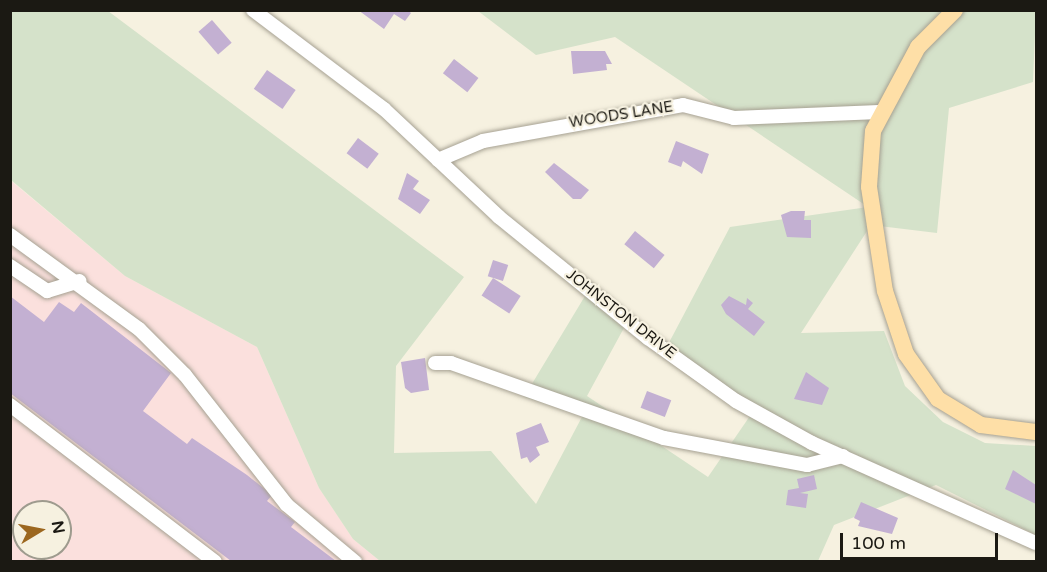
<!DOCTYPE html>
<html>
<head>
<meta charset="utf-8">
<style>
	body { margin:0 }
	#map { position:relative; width:1047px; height:572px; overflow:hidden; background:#f6f1e0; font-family:"Varela Round",sans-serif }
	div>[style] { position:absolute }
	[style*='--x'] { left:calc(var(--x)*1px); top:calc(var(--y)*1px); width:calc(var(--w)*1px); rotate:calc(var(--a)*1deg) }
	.commercial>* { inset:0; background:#fbe0dd }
	.green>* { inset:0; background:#d5e2ca }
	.building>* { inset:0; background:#c3b0d2; transform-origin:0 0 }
	.roads { filter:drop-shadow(0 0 2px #a6a192) drop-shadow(0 0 2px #a6a192) }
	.minor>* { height:14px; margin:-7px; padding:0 7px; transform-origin:7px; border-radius:7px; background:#fff }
	.major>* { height:16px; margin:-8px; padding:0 8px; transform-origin:8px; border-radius:8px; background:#fedfa7 }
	span { translate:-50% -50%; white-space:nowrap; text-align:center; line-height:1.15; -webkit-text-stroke:4.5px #f6f1e0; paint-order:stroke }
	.street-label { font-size:15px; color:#1b1913 }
	.frame { position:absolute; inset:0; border:12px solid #1b1913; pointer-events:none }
	.north { position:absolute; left:12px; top:500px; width:60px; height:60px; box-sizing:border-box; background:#f6f1e0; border:2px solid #9e9b8e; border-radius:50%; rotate:80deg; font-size:16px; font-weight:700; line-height:24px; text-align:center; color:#1b1913 }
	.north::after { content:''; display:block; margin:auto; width:21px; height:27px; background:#9c671f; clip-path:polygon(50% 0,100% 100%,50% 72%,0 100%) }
	.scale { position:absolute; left:840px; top:533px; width:158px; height:27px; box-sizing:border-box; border:3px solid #1b1913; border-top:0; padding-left:8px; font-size:18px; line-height:21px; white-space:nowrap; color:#1b1913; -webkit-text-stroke:4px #f6f1e0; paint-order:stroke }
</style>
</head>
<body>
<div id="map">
	<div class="commercial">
		<div style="clip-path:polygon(evenodd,10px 180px,125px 276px,257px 347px,319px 488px,353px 539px,380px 561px,11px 561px,10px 180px,24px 512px,60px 512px,60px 548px,24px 548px,24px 512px)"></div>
	</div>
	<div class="green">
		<div style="clip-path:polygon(10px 11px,108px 11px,464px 277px,396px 366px,394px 453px,491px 451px,536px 504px,583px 415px,524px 397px,585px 296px,625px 326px,587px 396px,708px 477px,752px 413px,663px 354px,730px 227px,868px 207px,615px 37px,536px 55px,478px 11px,1036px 11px,1033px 82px,949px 108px,937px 233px,871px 225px,801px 333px,884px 331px,905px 386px,943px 422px,985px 443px,1036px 446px,1036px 535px,936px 485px,834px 525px,818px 561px,380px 561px,353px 539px,319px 488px,257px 347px,125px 276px,11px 180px)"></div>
	</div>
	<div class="building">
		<div style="clip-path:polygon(358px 10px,407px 10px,411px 13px,405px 21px,394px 14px,384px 29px)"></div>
		<div style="left:212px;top:20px;width:30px;height:18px;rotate:49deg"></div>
		<div style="clip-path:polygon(571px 51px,605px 51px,612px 64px,606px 64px,607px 70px,573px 74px)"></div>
		<div style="left:454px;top:59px;width:31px;height:18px;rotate:38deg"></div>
		<div style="left:267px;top:70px;width:35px;height:23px;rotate:35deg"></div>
		<div style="left:358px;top:138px;width:26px;height:19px;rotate:37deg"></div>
		<div style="clip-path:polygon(676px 141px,709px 154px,702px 174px,683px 161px,681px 167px,668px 162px)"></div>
		<div style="clip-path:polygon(554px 163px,589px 190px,581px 199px,573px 199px,545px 172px)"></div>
		<div style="clip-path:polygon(407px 173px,419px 181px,413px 189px,430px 200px,420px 214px,398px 199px)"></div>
		<div style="clip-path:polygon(791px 211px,805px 211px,804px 220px,811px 220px,811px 238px,787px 237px,781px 215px)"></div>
		<div style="left:635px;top:231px;width:38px;height:17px;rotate:39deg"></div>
		<div style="left:493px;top:260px;width:16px;height:17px;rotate:18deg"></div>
		<div style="left:493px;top:278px;width:33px;height:21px;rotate:33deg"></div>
		<div style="clip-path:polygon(10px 296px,44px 322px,59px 302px,74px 312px,81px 303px,171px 373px,143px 411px,187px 444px,192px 438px,247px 475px,272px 495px,267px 501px,295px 522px,291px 527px,336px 561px,231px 561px,10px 393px)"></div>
		<div style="clip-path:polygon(729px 296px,746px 305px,747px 298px,753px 303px,748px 309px,765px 322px,754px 336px,726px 314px,721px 305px)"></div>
		<div style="clip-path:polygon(425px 358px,429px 390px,411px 393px,405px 388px,401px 362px)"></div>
		<div style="clip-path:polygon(806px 372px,829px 388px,822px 405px,794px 399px)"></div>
		<div style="left:647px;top:391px;width:26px;height:18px;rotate:21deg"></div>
		<div style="clip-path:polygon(541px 423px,549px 442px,536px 447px,540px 455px,530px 463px,527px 457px,521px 459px,516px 433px)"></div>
		<div style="clip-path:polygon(1013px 470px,1036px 485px,1036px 504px,1005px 489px)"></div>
		<div style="clip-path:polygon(814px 475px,817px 489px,800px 493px,808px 494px,806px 508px,786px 505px,788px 490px,799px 488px,797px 479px)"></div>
		<div style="clip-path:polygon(861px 502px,898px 518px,892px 534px,858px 526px,860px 521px,854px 518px)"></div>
	</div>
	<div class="roads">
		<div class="minor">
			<div style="--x:253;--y:10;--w:164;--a:37.1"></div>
			<div style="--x:384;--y:109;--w:158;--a:43.2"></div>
			<div style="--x:499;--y:217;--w:192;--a:39.1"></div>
			<div style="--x:648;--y:338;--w:108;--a:35.6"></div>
			<div style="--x:736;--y:401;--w:87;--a:28.9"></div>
			<div style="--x:812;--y:443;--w:245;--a:24.1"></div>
			<div style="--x:438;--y:160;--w:49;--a:-22.9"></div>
			<div style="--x:483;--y:141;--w:203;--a:-10.2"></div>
			<div style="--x:683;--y:105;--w:53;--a:14.3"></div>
			<div style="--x:734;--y:118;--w:145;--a:-2.4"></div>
			<div style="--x:10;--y:235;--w:160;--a:36.1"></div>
			<div style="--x:139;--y:329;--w:65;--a:45"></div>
			<div style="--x:185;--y:375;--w:165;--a:51.9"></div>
			<div style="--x:287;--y:505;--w:89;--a:40"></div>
			<div style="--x:10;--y:266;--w:45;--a:34"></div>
			<div style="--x:47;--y:291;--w:34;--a:-17"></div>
			<div style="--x:435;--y:363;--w:16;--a:0"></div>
			<div style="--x:451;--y:363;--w:226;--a:19.4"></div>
			<div style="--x:664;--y:438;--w:146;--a:10.7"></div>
			<div style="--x:807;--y:465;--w:37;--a:-14"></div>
			<div style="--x:10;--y:405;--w:258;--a:37.4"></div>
		</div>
		<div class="major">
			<div style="--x:955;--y:10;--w:52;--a:135"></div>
			<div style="--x:918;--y:47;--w:95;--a:118.2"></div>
			<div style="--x:873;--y:131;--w:56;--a:94.1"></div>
			<div style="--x:869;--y:187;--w:105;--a:81.3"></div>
			<div style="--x:885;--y:291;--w:66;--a:71.6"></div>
			<div style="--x:906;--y:354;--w:55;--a:54.6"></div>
			<div style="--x:938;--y:399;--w:50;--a:31.2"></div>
			<div style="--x:981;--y:425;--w:55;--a:7.3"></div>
		</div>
	</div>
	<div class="street-label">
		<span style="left:621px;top:115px;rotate:-9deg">WOODS LANE</span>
		<span style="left:621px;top:314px;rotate:38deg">JOHNSTON DRIVE</span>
	</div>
	<div class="frame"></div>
	<div class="north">N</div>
	<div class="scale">100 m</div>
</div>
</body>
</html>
